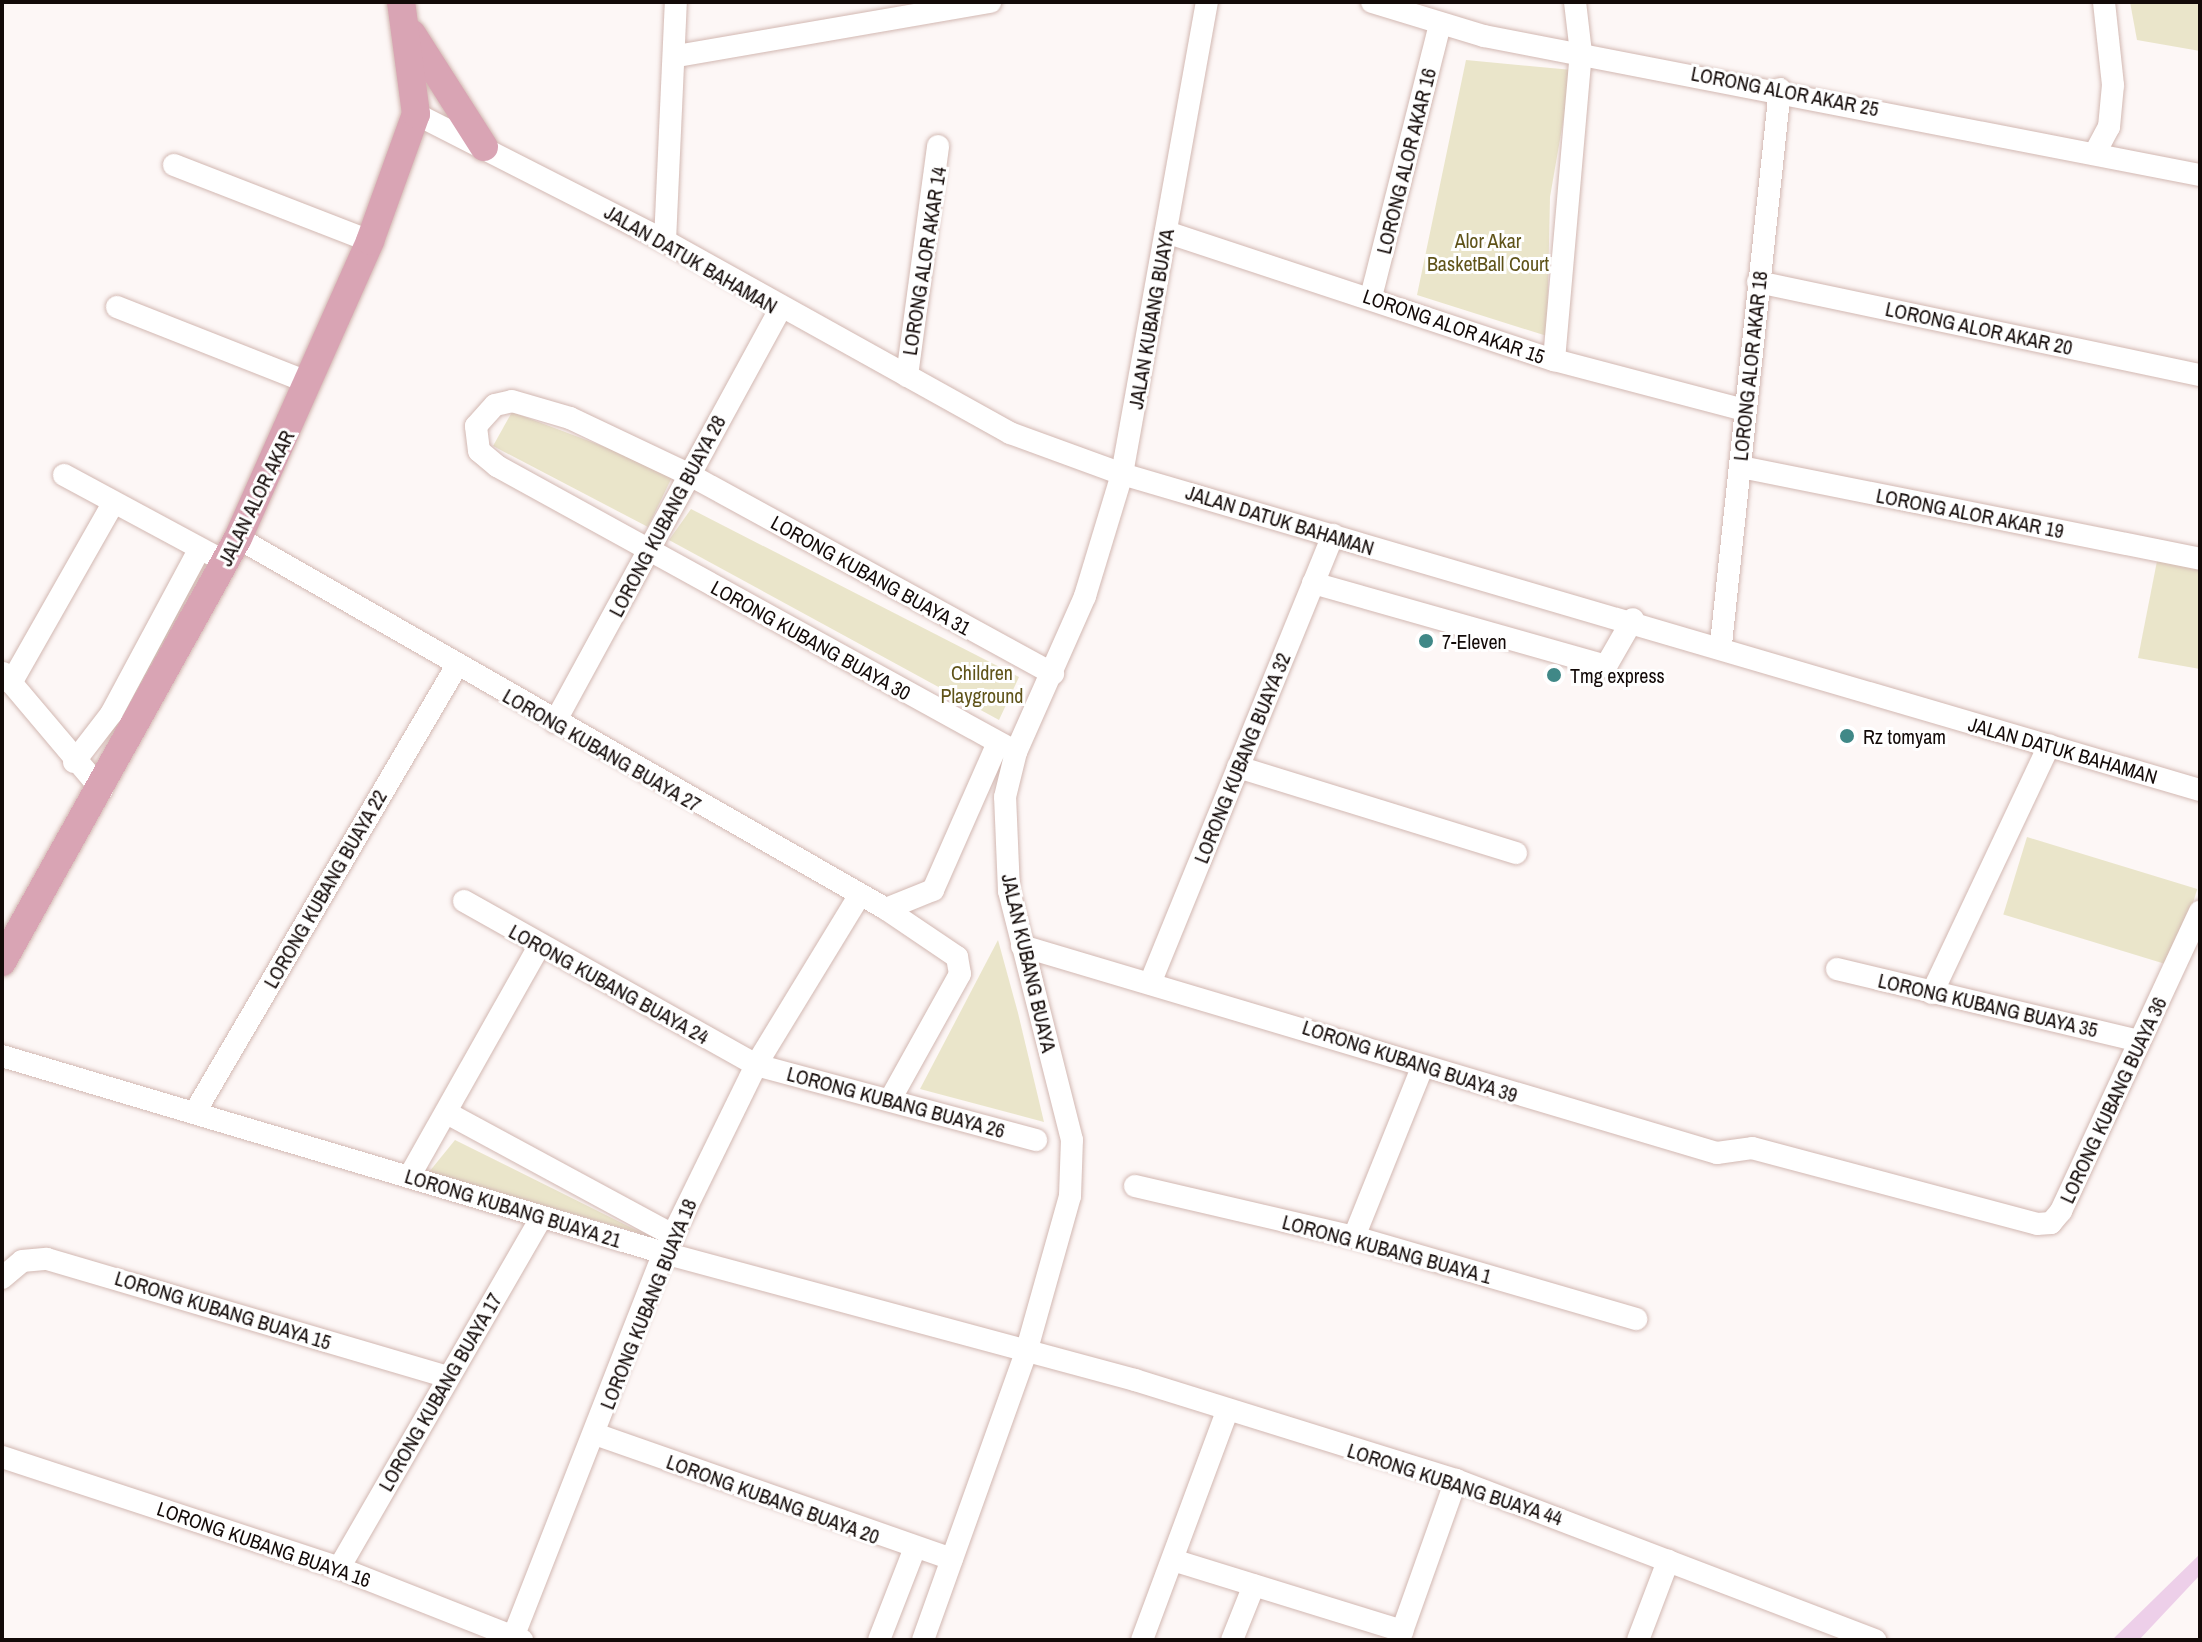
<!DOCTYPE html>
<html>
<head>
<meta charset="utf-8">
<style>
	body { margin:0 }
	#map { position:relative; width:2202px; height:1642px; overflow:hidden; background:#fdf7f6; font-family:"Archivo Narrow",sans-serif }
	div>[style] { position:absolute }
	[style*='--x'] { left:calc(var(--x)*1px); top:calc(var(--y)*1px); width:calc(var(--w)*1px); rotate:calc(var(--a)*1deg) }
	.green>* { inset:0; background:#eae5ca; transform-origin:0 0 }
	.water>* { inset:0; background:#edcfe9 }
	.roads { filter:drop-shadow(0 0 2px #d2b8b2) drop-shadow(0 0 2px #d2b8b2) }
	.minor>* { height:22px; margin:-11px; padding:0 11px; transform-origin:11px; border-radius:11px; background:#fff }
	.major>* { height:28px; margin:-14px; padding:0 14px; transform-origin:14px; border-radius:14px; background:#d9a4b4 }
	.dots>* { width:22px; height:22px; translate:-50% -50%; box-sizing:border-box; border:4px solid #fff; border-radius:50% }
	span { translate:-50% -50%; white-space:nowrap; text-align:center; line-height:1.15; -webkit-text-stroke:6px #fff; paint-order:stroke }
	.street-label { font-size:20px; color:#130a08 }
	.park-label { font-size:20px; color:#5f5319 }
	.poi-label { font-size:20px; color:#130a08 }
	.left { translate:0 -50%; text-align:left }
	.frame { position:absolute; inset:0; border:4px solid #130a08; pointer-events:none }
</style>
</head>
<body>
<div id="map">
	<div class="green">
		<div style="clip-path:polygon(2130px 2px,2200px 2px,2200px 51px,2137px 40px)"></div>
		<div style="clip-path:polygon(1466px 60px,1572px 70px,1550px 197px,1547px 336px,1417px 295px)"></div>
		<div style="clip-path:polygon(512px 412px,674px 473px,648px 527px,493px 446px)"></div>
		<div style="clip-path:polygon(691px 509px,1019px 677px,999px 720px,669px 540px)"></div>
		<div style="clip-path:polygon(2158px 556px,2200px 565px,2200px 669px,2138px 658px)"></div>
		<div style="left:2027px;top:837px;width:178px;height:81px;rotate:17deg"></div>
		<div style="clip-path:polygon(998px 940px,1018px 1013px,1044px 1122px,920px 1089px)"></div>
		<div style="clip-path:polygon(455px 1140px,646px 1235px,429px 1172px)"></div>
	</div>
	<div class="water">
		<div style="clip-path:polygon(2200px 1554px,2200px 1575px,2139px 1640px,2112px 1640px)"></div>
	</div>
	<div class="roads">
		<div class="minor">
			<div style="--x:1372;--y:2;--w:117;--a:16.9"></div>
			<div style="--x:1484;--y:36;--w:729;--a:10.99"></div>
			<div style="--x:677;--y:56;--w:318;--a:-9.8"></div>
			<div style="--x:416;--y:114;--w:280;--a:27"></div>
			<div style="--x:665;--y:241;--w:395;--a:29.1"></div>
			<div style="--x:1010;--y:433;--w:119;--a:20.1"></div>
			<div style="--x:1122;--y:474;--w:1123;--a:16.34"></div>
			<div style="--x:2095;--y:153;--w:30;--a:-62"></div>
			<div style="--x:2109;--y:127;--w:42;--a:-84.6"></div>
			<div style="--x:2113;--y:85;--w:83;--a:-96.2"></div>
			<div style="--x:174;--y:165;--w:210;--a:21.2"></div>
			<div style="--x:1166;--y:232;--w:409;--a:18.3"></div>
			<div style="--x:1554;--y:360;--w:197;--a:14.7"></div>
			<div style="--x:665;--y:241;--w:239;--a:-87.4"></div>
			<div style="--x:1758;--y:282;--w:452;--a:11.9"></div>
			<div style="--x:1371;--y:297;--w:282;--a:-75.8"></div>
			<div style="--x:117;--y:307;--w:207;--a:21.5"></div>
			<div style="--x:1554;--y:360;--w:308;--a:-85"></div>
			<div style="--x:1581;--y:53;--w:51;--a:-96.7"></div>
			<div style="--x:907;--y:376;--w:232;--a:-82.3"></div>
			<div style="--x:1741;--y:467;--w:468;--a:11.3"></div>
			<div style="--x:64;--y:475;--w:167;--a:28.3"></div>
			<div style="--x:238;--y:538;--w:747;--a:29.79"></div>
			<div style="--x:886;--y:909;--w:86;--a:34.1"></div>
			<div style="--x:957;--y:957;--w:17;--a:80"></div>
			<div style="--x:960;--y:974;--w:144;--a:119.1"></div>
			<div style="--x:1313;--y:583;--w:305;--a:15.8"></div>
			<div style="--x:1606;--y:666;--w:54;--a:-60.1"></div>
			<div style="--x:1721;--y:644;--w:558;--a:-83.93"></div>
			<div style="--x:3;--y:673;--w:153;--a:49.8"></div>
			<div style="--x:11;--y:683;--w:205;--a:-60.4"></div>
			<div style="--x:555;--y:722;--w:469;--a:-61.4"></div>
			<div style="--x:1016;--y:752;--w:593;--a:-151.14"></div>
			<div style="--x:497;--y:466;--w:23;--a:-140"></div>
			<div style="--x:479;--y:451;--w:25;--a:-97"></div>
			<div style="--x:476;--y:426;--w:28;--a:-48"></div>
			<div style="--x:495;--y:405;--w:17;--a:-13"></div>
			<div style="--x:512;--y:401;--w:60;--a:16.3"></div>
			<div style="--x:570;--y:418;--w:133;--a:25.4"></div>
			<div style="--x:690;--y:475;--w:414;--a:28.7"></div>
			<div style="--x:74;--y:762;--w:61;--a:-52.4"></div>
			<div style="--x:111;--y:714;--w:186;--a:-61.8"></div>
			<div style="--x:1238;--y:767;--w:291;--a:17.2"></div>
			<div style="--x:464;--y:901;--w:335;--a:29.3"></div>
			<div style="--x:756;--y:1065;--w:290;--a:15"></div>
			<div style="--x:886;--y:909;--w:51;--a:-22"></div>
			<div style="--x:933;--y:890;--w:158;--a:-66.2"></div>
			<div style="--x:1022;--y:946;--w:725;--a:16.59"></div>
			<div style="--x:1717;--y:1153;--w:35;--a:-8"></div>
			<div style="--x:1752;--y:1148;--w:295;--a:14.9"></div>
			<div style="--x:2037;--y:1224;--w:14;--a:-4"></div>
			<div style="--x:2051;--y:1223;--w:16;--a:-50"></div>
			<div style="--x:2061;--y:1211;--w:330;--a:-65.1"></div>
			<div style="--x:1837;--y:969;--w:311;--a:13.4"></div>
			<div style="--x:1151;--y:981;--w:482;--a:-67.8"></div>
			<div style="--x:1932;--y:993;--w:274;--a:-64.7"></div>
			<div style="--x:2;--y:1056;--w:691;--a:16.57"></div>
			<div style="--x:664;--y:1253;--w:488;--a:15.1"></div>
			<div style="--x:1135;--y:1380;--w:336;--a:17.3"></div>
			<div style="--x:1456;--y:1480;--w:449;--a:20.9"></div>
			<div style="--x:195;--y:1112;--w:516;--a:-59.61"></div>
			<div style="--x:447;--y:1113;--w:257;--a:28.4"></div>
			<div style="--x:409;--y:1177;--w:265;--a:-60.6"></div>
			<div style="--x:1135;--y:1186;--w:225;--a:13.1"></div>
			<div style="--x:1354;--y:1237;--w:294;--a:16.2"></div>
			<div style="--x:1354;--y:1237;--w:182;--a:-68.1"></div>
			<div style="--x:2;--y:1278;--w:26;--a:-40"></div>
			<div style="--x:22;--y:1261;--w:25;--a:-5"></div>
			<div style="--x:47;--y:1259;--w:417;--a:16.4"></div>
			<div style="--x:595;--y:1434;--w:378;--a:19.3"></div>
			<div style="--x:2;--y:1457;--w:355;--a:18.2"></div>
			<div style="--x:339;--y:1568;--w:197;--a:21.5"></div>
			<div style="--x:1176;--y:1561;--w:237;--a:17.2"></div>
			<div style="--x:339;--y:1568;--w:405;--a:-60"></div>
			<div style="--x:512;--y:1640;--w:416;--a:-68.6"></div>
			<div style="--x:664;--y:1253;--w:209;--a:-63.9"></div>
			<div style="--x:756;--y:1065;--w:196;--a:-58.6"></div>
			<div style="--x:879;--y:1640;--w:97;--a:-68.7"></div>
			<div style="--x:923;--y:1640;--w:309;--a:-70.3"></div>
			<div style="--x:1027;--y:1349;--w:159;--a:-74.3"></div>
			<div style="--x:1070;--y:1196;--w:56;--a:-88"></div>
			<div style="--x:1072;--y:1140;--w:257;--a:-104.2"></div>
			<div style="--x:1009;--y:891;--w:94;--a:-92.4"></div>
			<div style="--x:1005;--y:797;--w:46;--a:-76.3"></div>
			<div style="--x:1016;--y:752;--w:171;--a:-66.1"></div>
			<div style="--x:1085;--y:596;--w:127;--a:-73.1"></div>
			<div style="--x:1122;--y:474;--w:480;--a:-79.8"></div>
			<div style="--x:1142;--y:1640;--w:244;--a:-69.6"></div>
			<div style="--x:1232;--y:1640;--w:59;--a:-68.2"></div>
			<div style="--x:1399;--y:1640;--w:170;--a:-70.4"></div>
			<div style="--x:1638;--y:1640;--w:85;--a:-69.2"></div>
		</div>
		<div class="major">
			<div style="--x:412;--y:34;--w:134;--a:57.5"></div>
			<div style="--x:2;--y:962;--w:485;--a:-60.9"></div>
			<div style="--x:238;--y:538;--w:325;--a:-66"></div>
			<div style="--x:370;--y:241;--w:135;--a:-70.1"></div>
			<div style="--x:416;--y:114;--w:113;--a:-97.6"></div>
		</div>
	</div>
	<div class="dots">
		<div style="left:1426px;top:641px;background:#408887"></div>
		<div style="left:1554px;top:675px;background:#408887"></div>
		<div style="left:1847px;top:736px;background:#408887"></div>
	</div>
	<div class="street-label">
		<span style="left:1785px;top:91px;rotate:11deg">LORONG ALOR AKAR 25</span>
		<span style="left:1406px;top:161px;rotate:-76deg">LORONG ALOR AKAR 16</span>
		<span style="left:691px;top:259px;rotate:30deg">JALAN DATUK BAHAMAN</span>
		<span style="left:924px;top:261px;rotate:-81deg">LORONG ALOR AKAR 14</span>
		<span style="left:1151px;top:319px;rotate:-80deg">JALAN KUBANG BUAYA</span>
		<span style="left:1454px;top:326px;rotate:19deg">LORONG ALOR AKAR 15</span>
		<span style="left:1979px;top:328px;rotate:12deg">LORONG ALOR AKAR 20</span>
		<span style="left:1750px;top:366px;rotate:-84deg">LORONG ALOR AKAR 18</span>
		<span style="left:256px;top:498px;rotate:-64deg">JALAN ALOR AKAR</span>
		<span style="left:1970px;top:513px;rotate:11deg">LORONG ALOR AKAR 19</span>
		<span style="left:667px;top:516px;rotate:-62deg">LORONG KUBANG BUAYA 28</span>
		<span style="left:1280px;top:520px;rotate:17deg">JALAN DATUK BAHAMAN</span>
		<span style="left:871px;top:575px;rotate:29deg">LORONG KUBANG BUAYA 31</span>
		<span style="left:811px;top:640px;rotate:29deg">LORONG KUBANG BUAYA 30</span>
		<span style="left:602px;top:750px;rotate:30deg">LORONG KUBANG BUAYA 27</span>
		<span style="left:2063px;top:750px;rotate:16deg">JALAN DATUK BAHAMAN</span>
		<span style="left:1242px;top:758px;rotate:-68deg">LORONG KUBANG BUAYA 32</span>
		<span style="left:325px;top:889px;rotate:-60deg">LORONG KUBANG BUAYA 22</span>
		<span style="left:1029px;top:963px;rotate:77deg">JALAN KUBANG BUAYA</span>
		<span style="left:609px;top:984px;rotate:29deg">LORONG KUBANG BUAYA 24</span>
		<span style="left:1988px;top:1005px;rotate:13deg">LORONG KUBANG BUAYA 35</span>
		<span style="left:1410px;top:1061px;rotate:18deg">LORONG KUBANG BUAYA 39</span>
		<span style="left:2113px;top:1100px;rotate:-65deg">LORONG KUBANG BUAYA 36</span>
		<span style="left:896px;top:1102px;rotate:15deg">LORONG KUBANG BUAYA 26</span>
		<span style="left:513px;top:1208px;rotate:17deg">LORONG KUBANG BUAYA 21</span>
		<span style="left:1387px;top:1249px;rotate:15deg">LORONG KUBANG BUAYA 1</span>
		<span style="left:648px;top:1304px;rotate:-68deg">LORONG KUBANG BUAYA 18</span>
		<span style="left:223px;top:1310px;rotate:17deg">LORONG KUBANG BUAYA 15</span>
		<span style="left:440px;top:1392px;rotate:-60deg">LORONG KUBANG BUAYA 17</span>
		<span style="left:1455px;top:1484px;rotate:18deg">LORONG KUBANG BUAYA 44</span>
		<span style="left:773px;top:1499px;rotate:20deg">LORONG KUBANG BUAYA 20</span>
		<span style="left:264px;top:1544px;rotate:19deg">LORONG KUBANG BUAYA 16</span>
	</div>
	<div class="park-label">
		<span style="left:1488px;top:252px">Alor Akar<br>BasketBall Court</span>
		<span style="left:982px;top:684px">Children<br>Playground</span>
	</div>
	<div class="poi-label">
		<span class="left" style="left:1442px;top:641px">7-Eleven</span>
		<span class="left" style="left:1570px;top:675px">Tmg express</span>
		<span class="left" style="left:1863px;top:736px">Rz tomyam</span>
	</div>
	<div class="frame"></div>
</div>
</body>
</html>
